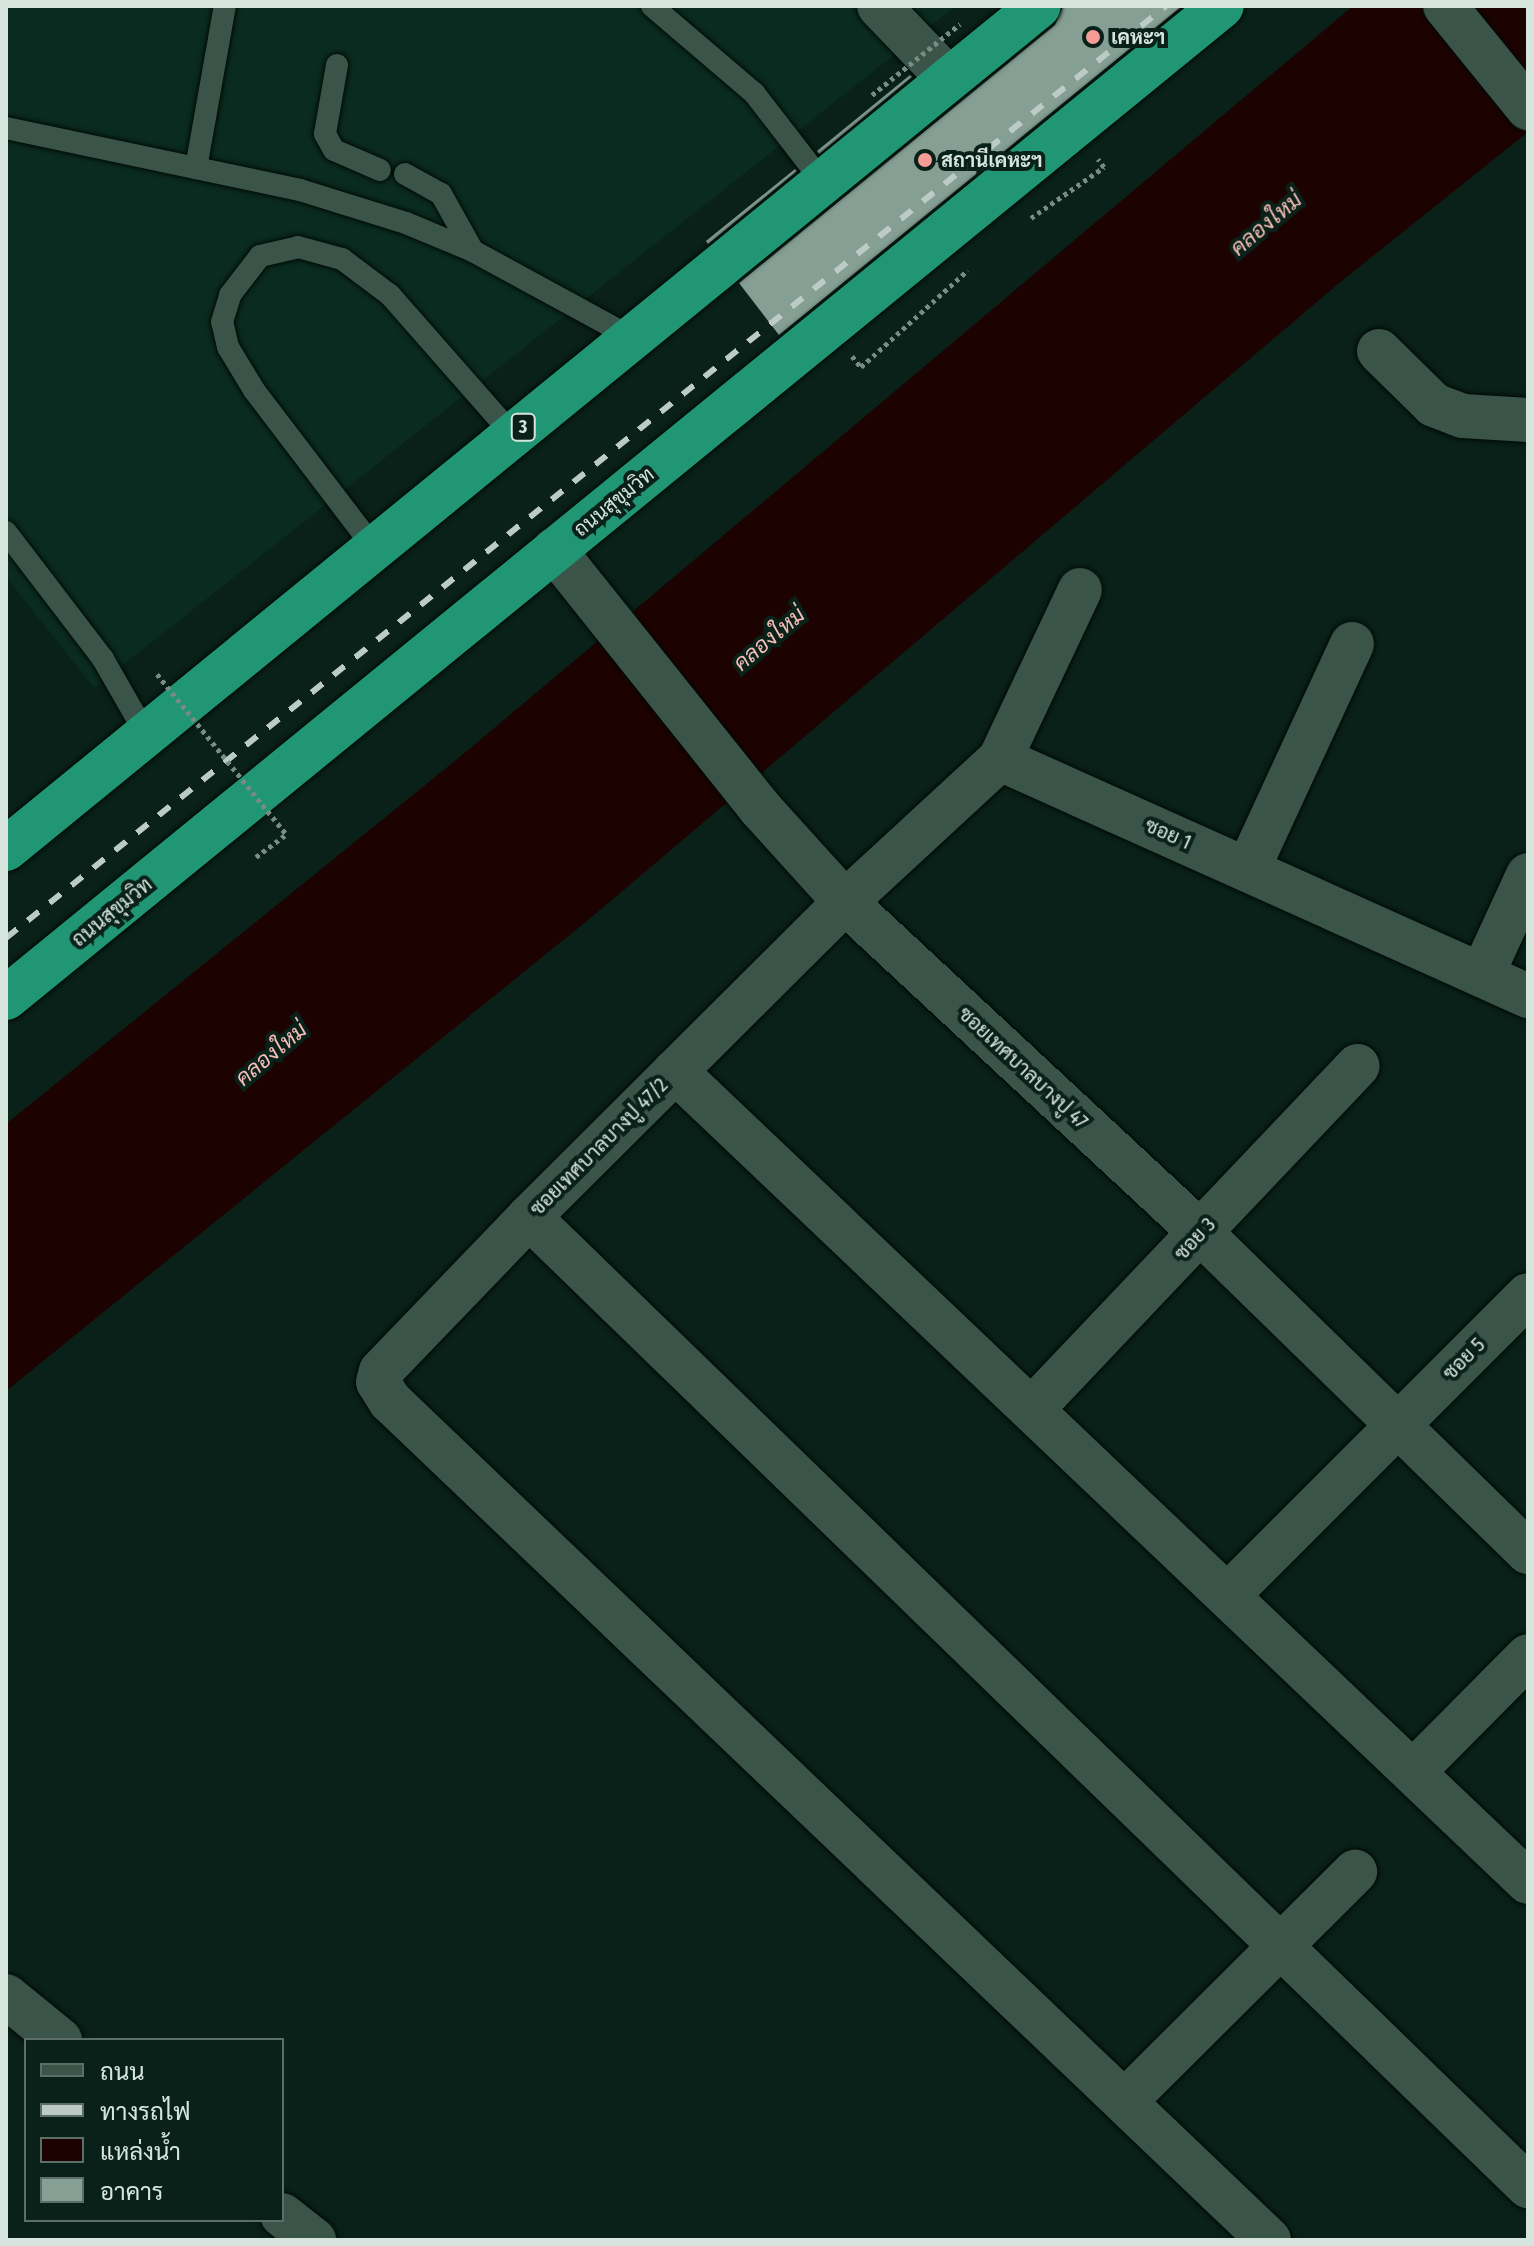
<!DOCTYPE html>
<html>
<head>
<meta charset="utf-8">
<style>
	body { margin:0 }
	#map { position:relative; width:1534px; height:2246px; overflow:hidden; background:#092119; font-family:"Fira Sans Condensed",Sarabun,sans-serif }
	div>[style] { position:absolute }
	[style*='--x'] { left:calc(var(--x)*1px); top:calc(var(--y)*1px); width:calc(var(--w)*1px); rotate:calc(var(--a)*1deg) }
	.built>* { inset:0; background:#0a2b20 }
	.water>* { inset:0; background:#1d0202 }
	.building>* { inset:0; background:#859f94 }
	.path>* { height:5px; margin-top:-2.5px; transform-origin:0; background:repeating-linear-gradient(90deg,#788b84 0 4px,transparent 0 8px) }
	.roads { filter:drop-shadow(0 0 2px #000a05) drop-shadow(0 0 2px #000a05) }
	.lane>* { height:22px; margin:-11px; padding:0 11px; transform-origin:11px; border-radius:11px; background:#3b544a }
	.street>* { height:44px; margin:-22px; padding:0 22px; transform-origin:22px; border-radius:22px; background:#3b544a }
	.highway>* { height:44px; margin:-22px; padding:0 22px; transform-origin:22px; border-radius:22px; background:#219674 }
	.rail>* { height:6px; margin-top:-3px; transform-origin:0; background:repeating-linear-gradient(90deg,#bccbc5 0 14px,transparent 0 28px) }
	.path-bridge>* { height:5px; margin-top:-2.5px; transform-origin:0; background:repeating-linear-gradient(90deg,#788b84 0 4px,transparent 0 8px) }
	.dots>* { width:22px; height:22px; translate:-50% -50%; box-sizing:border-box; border:4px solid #092119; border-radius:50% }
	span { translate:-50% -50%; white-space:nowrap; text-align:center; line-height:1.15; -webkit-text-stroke:8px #092119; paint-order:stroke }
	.shield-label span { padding:2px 6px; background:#092119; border:2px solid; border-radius:6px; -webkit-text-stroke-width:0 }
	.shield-label { font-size:18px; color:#d7e5df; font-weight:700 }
	.poi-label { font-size:20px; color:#d7e5df; font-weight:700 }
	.left { translate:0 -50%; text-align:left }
	.street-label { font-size:20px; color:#d7e5df }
	.water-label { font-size:22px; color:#f6bdb8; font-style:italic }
	.frame { position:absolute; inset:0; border:8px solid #d7e5df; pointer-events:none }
	.legend { position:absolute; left:24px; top:2038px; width:260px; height:184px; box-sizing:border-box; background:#092119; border:2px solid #5b6f68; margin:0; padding:10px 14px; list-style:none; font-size:24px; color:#d7e5df }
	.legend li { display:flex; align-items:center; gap:16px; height:40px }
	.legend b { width:40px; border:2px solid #5b6f68 }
</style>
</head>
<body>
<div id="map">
	<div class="built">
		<div style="clip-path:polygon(6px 6px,956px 6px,94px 688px,6px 577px)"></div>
	</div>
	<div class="water">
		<div style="clip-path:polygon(1353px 6px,1528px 6px,1528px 132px,1338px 284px,593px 916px,6px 1391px,6px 1124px,461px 756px)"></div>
	</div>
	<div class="building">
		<div style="clip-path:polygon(1063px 6px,1182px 6px,779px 335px,739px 283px,1055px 25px)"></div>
		<div style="clip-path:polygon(910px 75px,912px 77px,819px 154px,817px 151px)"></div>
		<div style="clip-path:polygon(795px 169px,797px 171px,708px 244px,706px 241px)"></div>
	</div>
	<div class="path">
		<div style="--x:1031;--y:218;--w:89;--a:-34.9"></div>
		<div style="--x:1104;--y:167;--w:10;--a:-127"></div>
		<div style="--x:852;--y:356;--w:14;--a:51"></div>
		<div style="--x:861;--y:367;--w:144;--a:-42.2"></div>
		<div style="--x:256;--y:857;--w:38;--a:-37"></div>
	</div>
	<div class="roads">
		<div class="lane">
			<div style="--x:652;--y:6;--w:134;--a:40.5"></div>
			<div style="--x:754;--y:93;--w:111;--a:52.3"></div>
			<div style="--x:337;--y:65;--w:70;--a:99.9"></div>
			<div style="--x:325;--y:134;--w:18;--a:61"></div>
			<div style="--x:334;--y:150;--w:50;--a:23.5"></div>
			<div style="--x:6;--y:128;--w:300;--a:11.9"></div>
			<div style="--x:300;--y:190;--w:111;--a:17.3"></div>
			<div style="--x:406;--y:223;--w:73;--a:22.7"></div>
			<div style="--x:473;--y:251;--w:180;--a:28.6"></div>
			<div style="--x:196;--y:168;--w:165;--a:-79.9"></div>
			<div style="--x:405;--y:174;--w:41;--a:29.1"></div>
			<div style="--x:441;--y:194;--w:65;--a:60.7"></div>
			<div style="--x:6;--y:532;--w:160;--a:52.6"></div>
			<div style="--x:103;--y:659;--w:86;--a:60.2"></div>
			<div style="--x:375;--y:549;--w:200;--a:-127.3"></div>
			<div style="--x:254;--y:390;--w:50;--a:-121.2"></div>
			<div style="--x:228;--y:347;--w:26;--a:-103"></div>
			<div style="--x:222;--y:322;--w:28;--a:-73"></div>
			<div style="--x:230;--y:295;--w:49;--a:-52.4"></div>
			<div style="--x:260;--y:256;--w:39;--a:-13"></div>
			<div style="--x:298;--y:247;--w:46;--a:15.3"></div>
			<div style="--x:342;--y:259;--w:60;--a:36.9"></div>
			<div style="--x:390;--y:295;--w:186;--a:48.7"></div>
		</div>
		<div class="street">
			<div style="--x:879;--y:6;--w:100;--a:46.2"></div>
			<div style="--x:1445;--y:6;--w:132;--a:50.9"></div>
			<div style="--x:1379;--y:351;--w:77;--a:44.5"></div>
			<div style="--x:1434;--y:405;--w:31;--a:21"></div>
			<div style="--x:1463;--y:416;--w:65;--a:3.5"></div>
			<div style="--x:554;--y:550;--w:330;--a:51.4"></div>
			<div style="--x:760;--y:808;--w:127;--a:47.9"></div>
			<div style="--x:845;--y:902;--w:486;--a:42.9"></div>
			<div style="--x:1201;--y:1233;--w:457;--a:44.3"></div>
			<div style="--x:1000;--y:759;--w:187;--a:-64.7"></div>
			<div style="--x:1248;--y:869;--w:248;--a:-65.2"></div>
			<div style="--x:1482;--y:975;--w:110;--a:-65.3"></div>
			<div style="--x:675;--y:1071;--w:1177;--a:43.55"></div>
			<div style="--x:529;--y:1217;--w:1392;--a:44.13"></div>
			<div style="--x:1032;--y:1409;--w:473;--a:-46.5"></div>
			<div style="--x:1228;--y:1595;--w:424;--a:-45"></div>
			<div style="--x:1413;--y:1772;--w:163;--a:-45.2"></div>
			<div style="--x:6;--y:1996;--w:70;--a:39.2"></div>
			<div style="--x:1125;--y:2101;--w:325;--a:-44.9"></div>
			<div style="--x:282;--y:2215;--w:41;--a:38"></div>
			<div style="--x:1269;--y:2240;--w:1215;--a:-136.33"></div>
			<div style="--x:390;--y:1401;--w:22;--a:-122"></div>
			<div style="--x:378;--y:1382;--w:11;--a:-75"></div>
			<div style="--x:381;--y:1371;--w:214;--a:-46.1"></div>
			<div style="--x:529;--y:1217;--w:446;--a:-44.9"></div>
			<div style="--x:845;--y:902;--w:211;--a:-42.7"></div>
			<div style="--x:1000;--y:759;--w:579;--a:24.17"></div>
		</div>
		<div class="highway">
			<div style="--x:6;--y:849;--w:1333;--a:-39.22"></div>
			<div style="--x:6;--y:998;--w:1569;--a:-39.21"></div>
		</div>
	</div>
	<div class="rail">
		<div style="--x:6;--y:938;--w:1488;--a:-38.78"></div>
	</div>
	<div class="path-bridge">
		<div style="--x:872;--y:95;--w:113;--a:-38.9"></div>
		<div style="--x:157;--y:674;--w:206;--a:51.1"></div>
	</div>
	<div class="dots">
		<div style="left:1093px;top:37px;background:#f59c96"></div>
		<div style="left:925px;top:160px;background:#f59c96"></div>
	</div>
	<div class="shield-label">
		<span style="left:523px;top:427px">3</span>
	</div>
	<div class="poi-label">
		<span class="left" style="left:1111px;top:37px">เคหะฯ</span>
		<span class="left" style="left:941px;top:160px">สถานีเคหะฯ</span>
	</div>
	<div class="street-label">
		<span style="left:614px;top:502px;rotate:-39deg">ถนนสุขุมวิท</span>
		<span style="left:1168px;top:834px;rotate:24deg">ซอย 1</span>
		<span style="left:112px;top:912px;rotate:-39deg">ถนนสุขุมวิท</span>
		<span style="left:1023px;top:1068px;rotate:43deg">ซอยเทศบาลบางปู 47</span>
		<span style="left:599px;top:1147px;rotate:-45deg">ซอยเทศบาลบางปู 47/2</span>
		<span style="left:1195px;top:1239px;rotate:-47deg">ซอย 3</span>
		<span style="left:1464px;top:1359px;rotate:-45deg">ซอย 5</span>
	</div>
	<div class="water-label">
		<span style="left:1266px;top:224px;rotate:-40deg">คลองใหม่</span>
		<span style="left:769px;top:639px;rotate:-40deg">คลองใหม่</span>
		<span style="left:271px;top:1054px;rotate:-40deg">คลองใหม่</span>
	</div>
	<div class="frame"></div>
	<ul class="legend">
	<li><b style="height:10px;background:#3b544a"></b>ถนน</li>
	<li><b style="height:10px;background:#bccbc5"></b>ทางรถไฟ</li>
	<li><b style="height:22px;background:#1d0202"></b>แหล่งน้ำ</li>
	<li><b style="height:22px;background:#859f94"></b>อาคาร</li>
	</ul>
</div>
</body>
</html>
